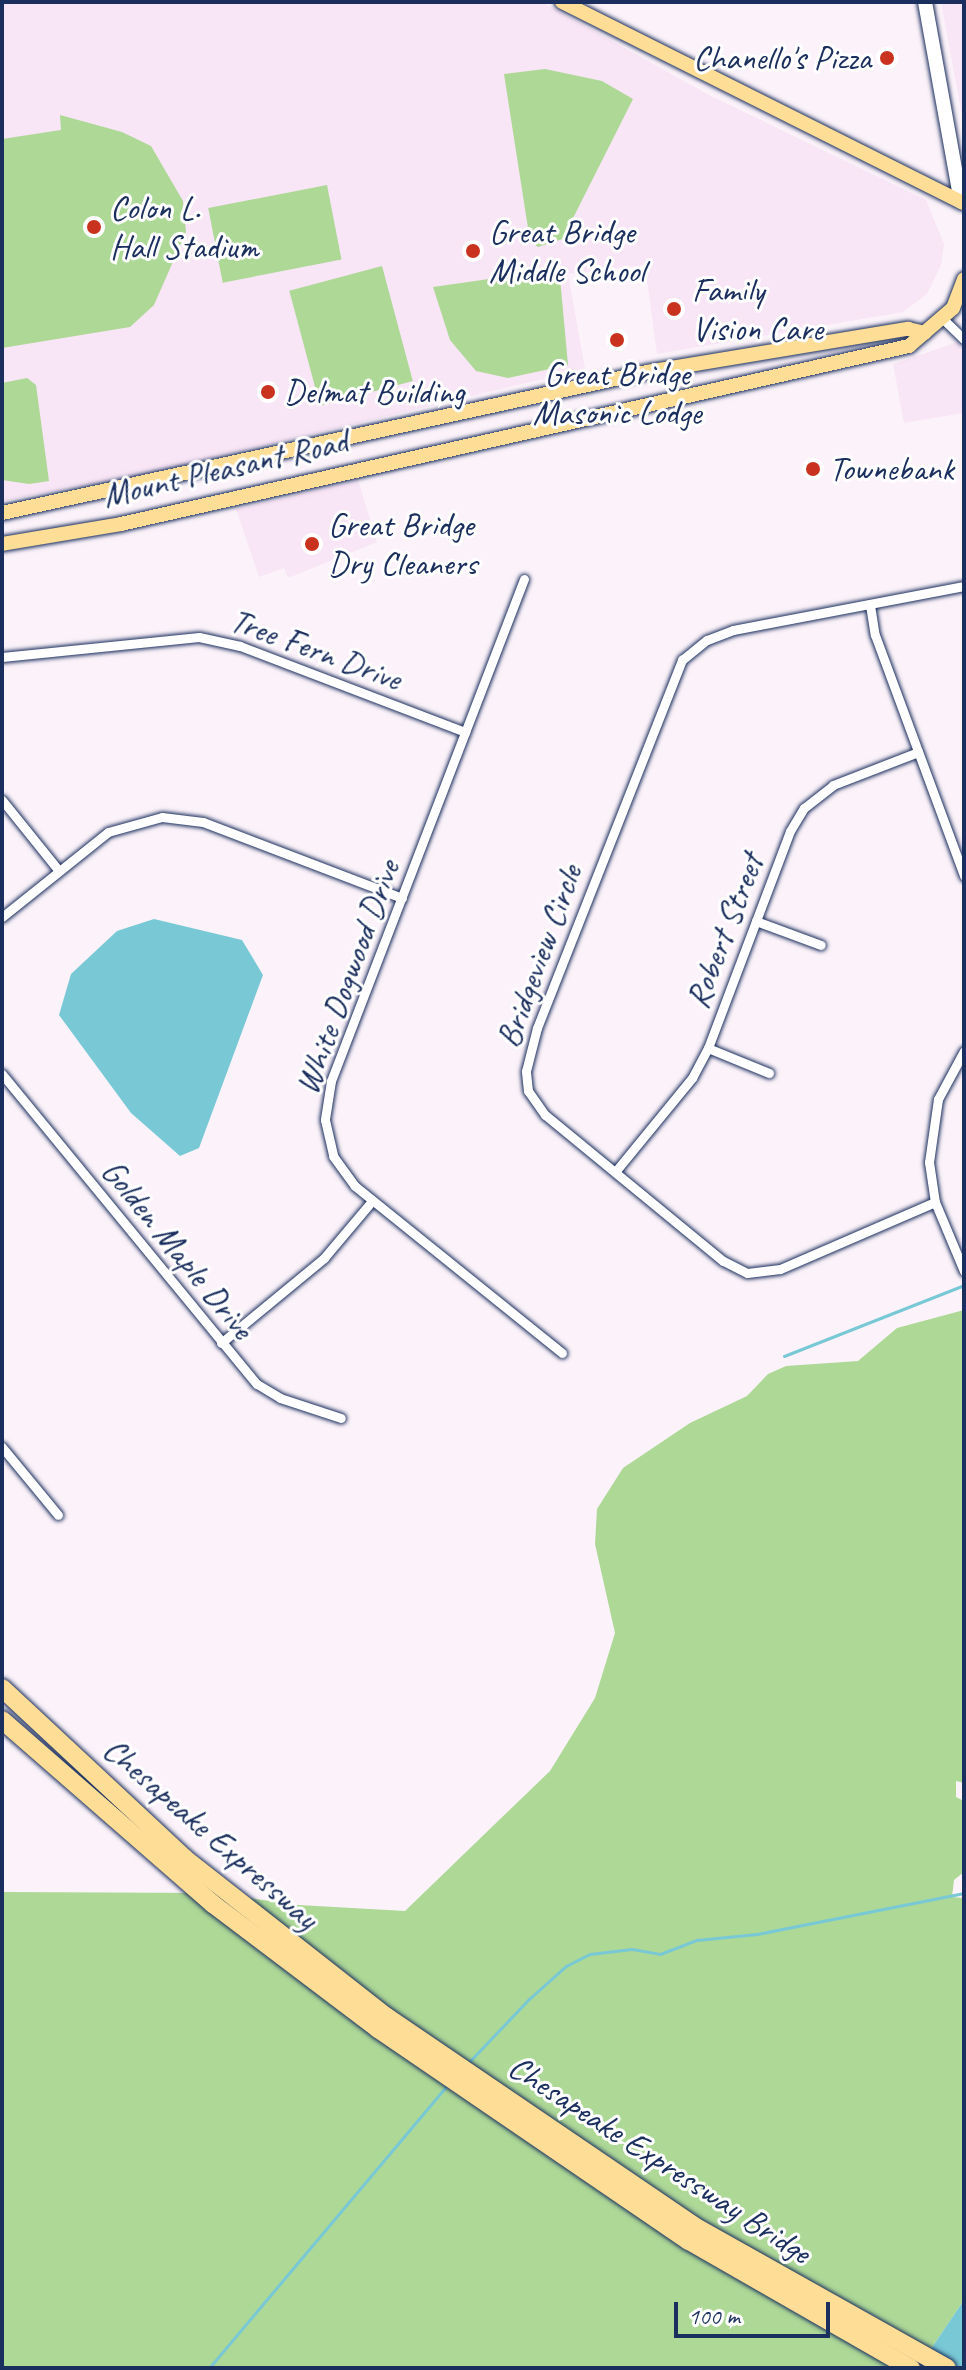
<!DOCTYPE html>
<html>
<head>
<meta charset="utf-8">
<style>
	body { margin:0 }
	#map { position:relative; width:966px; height:2370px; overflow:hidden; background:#fcf3fa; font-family:Caveat,sans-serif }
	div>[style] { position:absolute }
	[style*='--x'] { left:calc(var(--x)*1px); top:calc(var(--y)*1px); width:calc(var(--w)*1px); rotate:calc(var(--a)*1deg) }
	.built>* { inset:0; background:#f8e5f5 }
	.green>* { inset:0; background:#add896; transform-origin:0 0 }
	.water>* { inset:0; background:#79c8d5 }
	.stream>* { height:3px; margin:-1.5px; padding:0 1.5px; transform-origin:1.5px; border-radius:1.5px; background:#79c8d5 }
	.roads { filter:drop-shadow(0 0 2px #1b2f5e) drop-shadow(0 0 2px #1b2f5e) }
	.street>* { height:9px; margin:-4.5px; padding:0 4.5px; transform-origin:4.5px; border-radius:4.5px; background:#fff }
	.secondary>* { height:14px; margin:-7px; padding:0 7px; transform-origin:7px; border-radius:7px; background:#fff }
	.primary>* { height:14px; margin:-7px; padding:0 7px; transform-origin:7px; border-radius:7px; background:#fedd96 }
	.highway>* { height:18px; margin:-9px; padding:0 9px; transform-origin:9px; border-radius:9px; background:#fedd96 }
	.dots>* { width:22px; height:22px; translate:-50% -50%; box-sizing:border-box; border:4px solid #fff; border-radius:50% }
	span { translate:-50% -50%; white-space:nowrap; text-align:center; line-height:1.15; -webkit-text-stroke:6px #fff; paint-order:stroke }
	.poi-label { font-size:34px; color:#1b2f5e }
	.right { translate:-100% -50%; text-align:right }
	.left { translate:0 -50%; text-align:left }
	.street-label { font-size:34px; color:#1b2f5e }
	.frame { position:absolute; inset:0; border:4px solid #1b2f5e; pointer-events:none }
	.scale { position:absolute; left:674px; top:2302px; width:156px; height:36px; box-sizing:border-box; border:4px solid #1b2f5e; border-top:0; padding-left:10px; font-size:24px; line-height:28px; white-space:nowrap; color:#1b2f5e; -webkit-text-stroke:6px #fff; paint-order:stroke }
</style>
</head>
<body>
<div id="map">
	<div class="built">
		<div style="clip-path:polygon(2px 2px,542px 2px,709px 95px,926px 200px,944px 244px,941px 265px,927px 294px,903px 312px,657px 354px,645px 265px,568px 274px,585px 369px,136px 476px,2px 501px)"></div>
		<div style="clip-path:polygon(941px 2px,964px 2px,964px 127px,958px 94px)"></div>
		<div style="clip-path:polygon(958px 342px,964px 349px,964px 413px,904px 423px,893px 364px)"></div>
		<div style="clip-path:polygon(358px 480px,377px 542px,288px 578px,284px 568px,259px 577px,236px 509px)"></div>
	</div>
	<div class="green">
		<div style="clip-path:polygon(545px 69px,602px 81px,633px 99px,565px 234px,575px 235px,538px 247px,530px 241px,504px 74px)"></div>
		<div style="clip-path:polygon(60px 115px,122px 132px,151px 146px,183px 201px,186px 232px,154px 305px,130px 327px,2px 348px,2px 139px,61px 130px)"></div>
		<div style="left:327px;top:185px;width:76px;height:121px;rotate:79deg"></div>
		<div style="left:382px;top:266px;width:119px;height:96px;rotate:75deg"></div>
		<div style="clip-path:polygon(551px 270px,560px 278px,568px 365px,508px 378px,476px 371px,450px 340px,433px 287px)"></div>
		<div style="clip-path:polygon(27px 378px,36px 385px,49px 481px,29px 484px,2px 480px,2px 383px)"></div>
		<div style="clip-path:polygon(964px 1310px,964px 1783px,956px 1781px,956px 1797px,964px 1801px,964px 1872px,954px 1880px,952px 1897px,964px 1898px,964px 2300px,918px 2368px,2px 2368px,2px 1892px,213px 1893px,299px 1905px,405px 1911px,550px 1771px,595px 1698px,615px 1633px,595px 1544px,597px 1509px,623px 1468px,690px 1423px,747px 1396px,768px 1374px,786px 1366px,858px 1361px,897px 1328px)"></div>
	</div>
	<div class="water">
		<div style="clip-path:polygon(154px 919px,242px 940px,263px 975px,199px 1148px,180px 1156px,131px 1113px,59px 1015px,71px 974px,117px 931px)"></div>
		<div style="clip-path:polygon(964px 2300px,964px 2368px,918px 2368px)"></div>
	</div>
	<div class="stream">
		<div style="--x:784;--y:1356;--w:193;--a:-21.5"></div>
		<div style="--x:467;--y:2064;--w:90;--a:-46.4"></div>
		<div style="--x:529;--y:1999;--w:50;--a:-41.7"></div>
		<div style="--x:566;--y:1966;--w:27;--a:-27"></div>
		<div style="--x:590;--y:1954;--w:42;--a:-6.8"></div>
		<div style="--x:632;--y:1949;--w:28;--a:10"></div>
		<div style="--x:660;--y:1954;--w:40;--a:-21"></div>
		<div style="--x:697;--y:1940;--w:60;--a:-5.7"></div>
		<div style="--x:757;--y:1934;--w:211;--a:-11.2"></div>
		<div style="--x:209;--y:2368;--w:371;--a:-49.9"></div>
	</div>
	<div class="roads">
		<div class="street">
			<div style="--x:943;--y:319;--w:29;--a:44"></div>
			<div style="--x:524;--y:579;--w:538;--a:111.03"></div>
			<div style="--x:331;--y:1081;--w:39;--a:99"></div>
			<div style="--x:325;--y:1120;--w:37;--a:77"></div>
			<div style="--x:333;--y:1156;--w:37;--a:54"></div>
			<div style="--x:355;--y:1186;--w:266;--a:38.9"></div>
			<div style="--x:870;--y:605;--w:30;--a:81"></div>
			<div style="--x:875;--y:635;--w:257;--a:69.7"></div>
			<div style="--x:2;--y:657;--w:198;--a:-5.8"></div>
			<div style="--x:199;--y:637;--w:42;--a:12.4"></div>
			<div style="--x:240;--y:646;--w:241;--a:20.9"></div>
			<div style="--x:2;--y:800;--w:91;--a:51.2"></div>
			<div style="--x:2;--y:917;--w:136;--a:-38.7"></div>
			<div style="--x:108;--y:832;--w:56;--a:-15.5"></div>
			<div style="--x:162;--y:817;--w:41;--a:7"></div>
			<div style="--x:203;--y:822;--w:213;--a:20.9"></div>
			<div style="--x:756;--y:921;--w:69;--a:20.3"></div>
			<div style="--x:708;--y:1048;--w:66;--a:22.3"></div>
			<div style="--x:964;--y:1051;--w:55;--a:118.4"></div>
			<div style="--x:938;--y:1099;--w:64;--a:98.1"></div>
			<div style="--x:929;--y:1162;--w:40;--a:81.5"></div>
			<div style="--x:935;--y:1202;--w:75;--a:67.2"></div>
			<div style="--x:2;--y:1074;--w:401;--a:50.6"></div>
			<div style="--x:257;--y:1384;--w:27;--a:31"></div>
			<div style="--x:280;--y:1398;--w:64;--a:18.2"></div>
			<div style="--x:615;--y:1172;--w:122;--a:-50.7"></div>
			<div style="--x:692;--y:1078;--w:34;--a:-62"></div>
			<div style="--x:708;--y:1048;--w:232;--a:-69.3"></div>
			<div style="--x:790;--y:831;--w:27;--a:-59"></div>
			<div style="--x:804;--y:808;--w:37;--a:-38"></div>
			<div style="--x:833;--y:785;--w:91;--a:-21.2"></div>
			<div style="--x:935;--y:1202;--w:169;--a:156.6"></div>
			<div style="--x:780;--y:1269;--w:33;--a:173"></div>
			<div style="--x:747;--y:1273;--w:27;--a:-153"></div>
			<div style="--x:723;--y:1261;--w:230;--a:-140.6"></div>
			<div style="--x:545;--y:1115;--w:29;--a:-125"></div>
			<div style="--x:528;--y:1091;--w:20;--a:-96"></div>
			<div style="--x:526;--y:1071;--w:44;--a:-75.7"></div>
			<div style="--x:537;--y:1028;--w:396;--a:-68.5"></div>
			<div style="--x:682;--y:660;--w:32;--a:-39"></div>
			<div style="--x:707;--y:640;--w:28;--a:-21"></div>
			<div style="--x:733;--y:630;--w:235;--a:-10.8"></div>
			<div style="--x:221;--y:1343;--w:134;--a:-39.5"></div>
			<div style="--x:324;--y:1258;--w:75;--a:-49.9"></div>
			<div style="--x:2;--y:1447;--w:88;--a:50.5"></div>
		</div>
		<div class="secondary">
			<div style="--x:925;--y:2;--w:203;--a:79.8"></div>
		</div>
		<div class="primary">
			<div style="--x:562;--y:2;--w:449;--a:26.6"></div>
			<div style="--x:2;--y:513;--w:660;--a:-12.33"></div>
			<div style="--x:647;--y:372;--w:265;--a:-9.4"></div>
			<div style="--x:908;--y:329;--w:17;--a:13"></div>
			<div style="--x:2;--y:544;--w:121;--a:-9.5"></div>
			<div style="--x:121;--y:524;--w:808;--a:-12.73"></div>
			<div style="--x:909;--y:346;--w:58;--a:-40.8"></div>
			<div style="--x:953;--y:308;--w:31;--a:-69"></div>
		</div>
		<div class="highway">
			<div style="--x:2;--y:1688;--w:249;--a:43"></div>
			<div style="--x:184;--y:1858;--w:258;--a:38.1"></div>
			<div style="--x:387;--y:2017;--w:371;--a:34.2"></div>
			<div style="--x:694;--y:2226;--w:290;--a:29.3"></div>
			<div style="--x:2;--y:1720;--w:280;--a:41.1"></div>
			<div style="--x:213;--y:1904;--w:207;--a:37.1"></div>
			<div style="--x:378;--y:2029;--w:376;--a:34.3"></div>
			<div style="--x:689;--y:2241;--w:256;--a:29.8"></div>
		</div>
	</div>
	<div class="dots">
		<div style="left:887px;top:58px;background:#c8321e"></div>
		<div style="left:94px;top:227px;background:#c8321e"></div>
		<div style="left:473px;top:251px;background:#c8321e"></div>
		<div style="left:674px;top:309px;background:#c8321e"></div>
		<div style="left:617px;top:340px;background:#c8321e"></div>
		<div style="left:268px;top:392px;background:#c8321e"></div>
		<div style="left:813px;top:469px;background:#c8321e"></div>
		<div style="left:312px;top:544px;background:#c8321e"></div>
	</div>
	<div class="poi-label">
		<span class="right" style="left:871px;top:58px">Chanello's Pizza</span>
		<span class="left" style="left:110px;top:227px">Colon L.<br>Hall Stadium</span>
		<span class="left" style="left:489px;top:251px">Great Bridge<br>Middle School</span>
		<span class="left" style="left:692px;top:309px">Family<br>Vision Care</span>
		<span style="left:617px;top:393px">Great Bridge<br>Masonic Lodge</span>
		<span class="left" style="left:284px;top:392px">Delmat Building</span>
		<span class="left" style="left:829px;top:469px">Townebank</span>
		<span class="left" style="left:328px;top:544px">Great Bridge<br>Dry Cleaners</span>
	</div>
	<div class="street-label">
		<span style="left:225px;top:468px;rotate:-13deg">Mount Pleasant Road</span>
		<span style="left:316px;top:649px;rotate:20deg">Tree Fern Drive</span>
		<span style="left:724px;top:931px;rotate:-69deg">Robert Street</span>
		<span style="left:539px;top:956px;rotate:-70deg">Bridgeview Circle</span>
		<span style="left:347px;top:977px;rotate:-70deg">White Dogwood Drive</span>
		<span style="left:178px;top:1249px;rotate:51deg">Golden Maple Drive</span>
		<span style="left:211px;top:1833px;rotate:41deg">Chesapeake Expressway</span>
		<span style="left:660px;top:2159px;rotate:33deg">Chesapeake Expressway Bridge</span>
	</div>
	<div class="frame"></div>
	<div class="scale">100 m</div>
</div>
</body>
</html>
